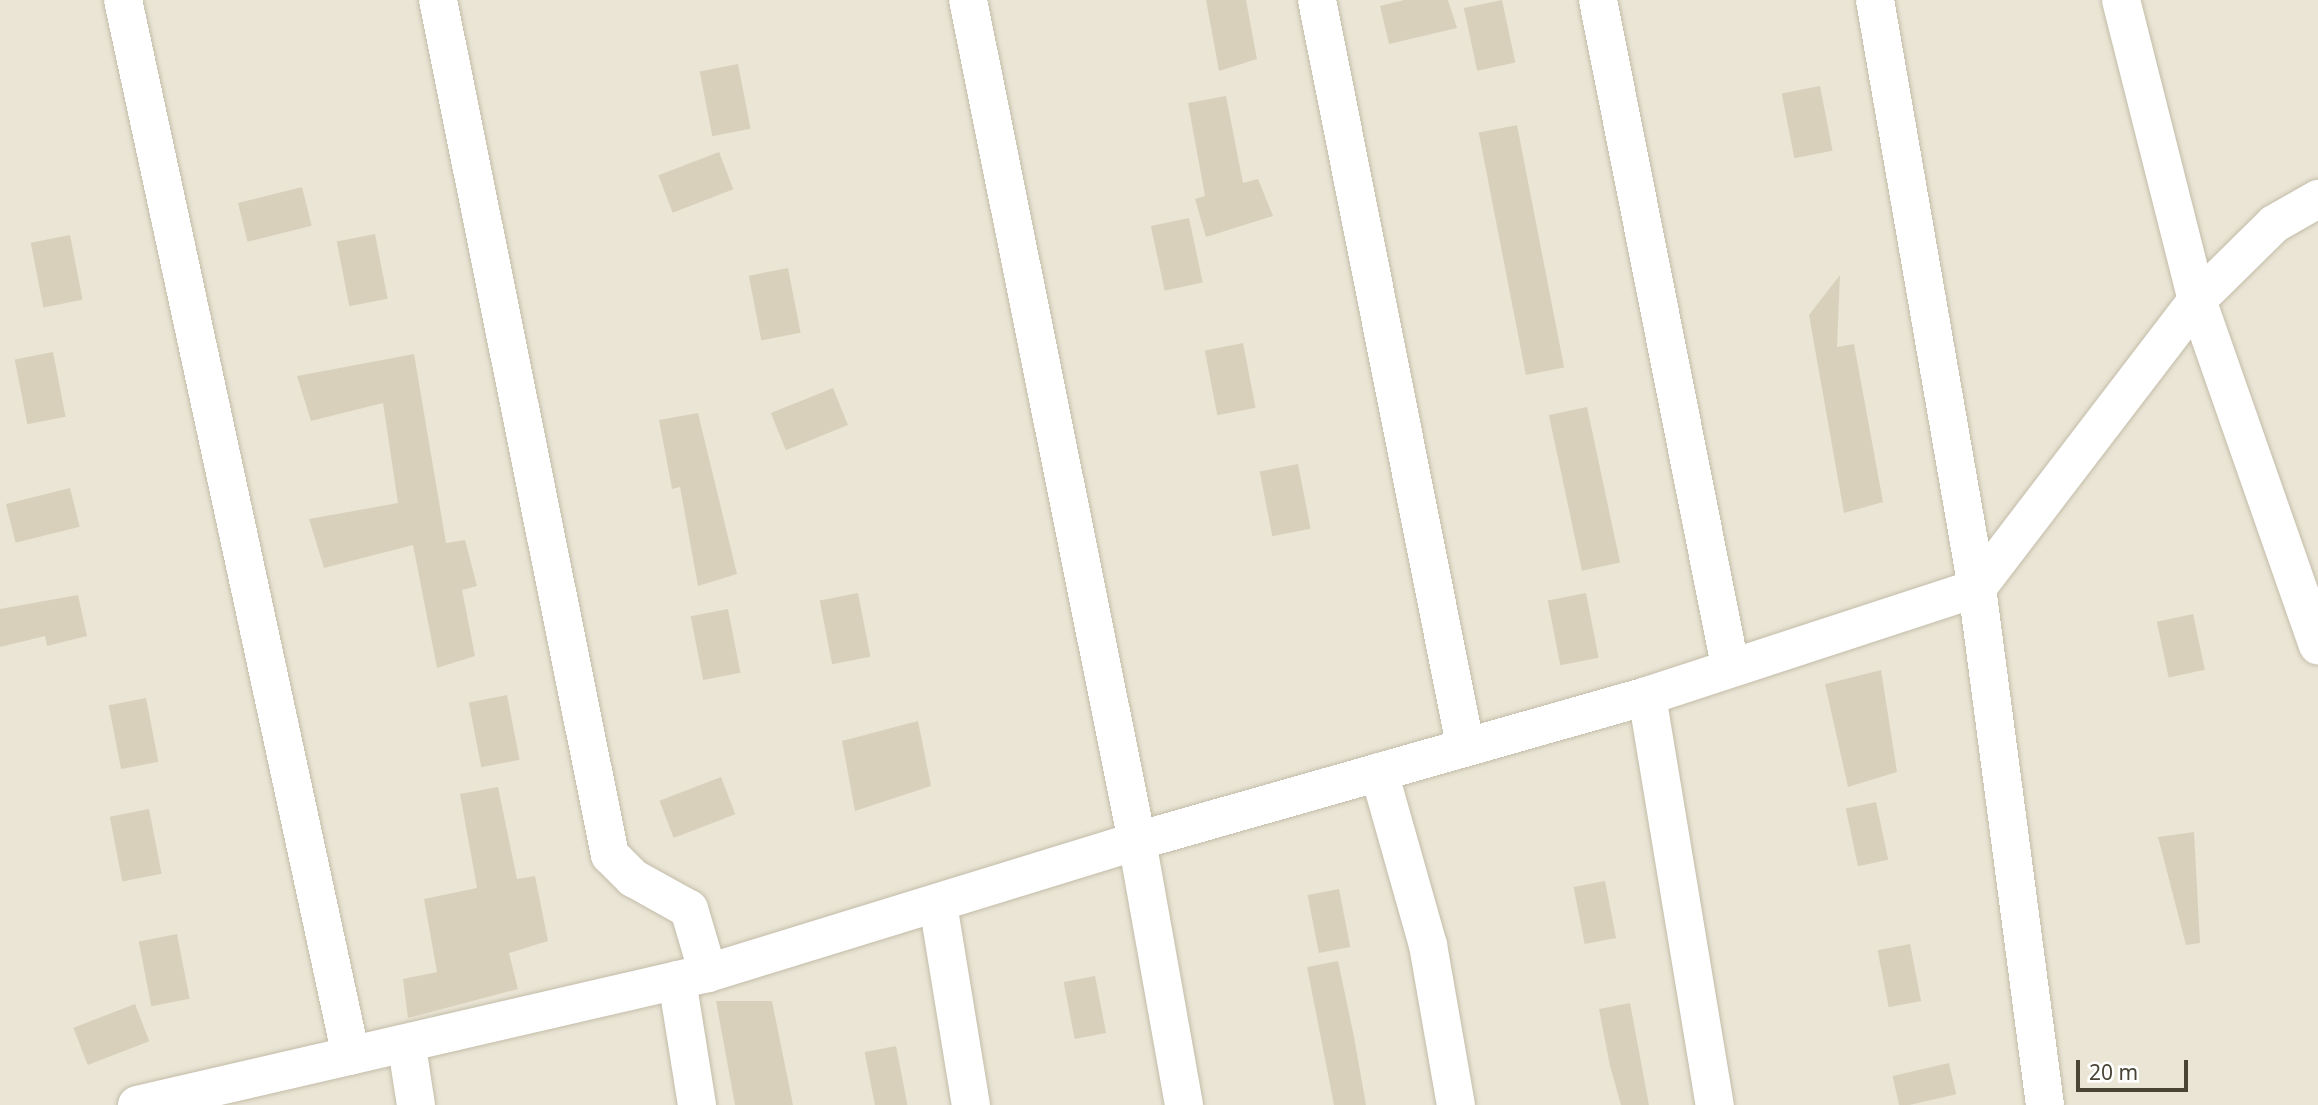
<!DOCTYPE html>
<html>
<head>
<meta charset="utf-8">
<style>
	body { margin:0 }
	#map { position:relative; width:2318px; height:1105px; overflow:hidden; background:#f6f3e8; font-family:"Noto Sans",sans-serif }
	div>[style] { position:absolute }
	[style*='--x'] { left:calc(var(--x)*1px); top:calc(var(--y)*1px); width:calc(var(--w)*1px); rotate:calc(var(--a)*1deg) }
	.residential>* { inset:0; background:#eae5d5; transform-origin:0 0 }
	.building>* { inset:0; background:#d9d0bc; transform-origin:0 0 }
	.roads { filter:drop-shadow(0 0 2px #c3bca9) drop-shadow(0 0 2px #c3bca9) }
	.minor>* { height:38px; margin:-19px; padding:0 19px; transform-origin:19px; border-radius:19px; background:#fff }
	span { translate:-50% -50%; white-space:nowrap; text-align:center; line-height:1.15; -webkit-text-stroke:6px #fff; paint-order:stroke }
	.scale { position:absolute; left:2076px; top:1060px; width:112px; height:32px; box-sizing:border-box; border:4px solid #4a4436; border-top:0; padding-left:9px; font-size:21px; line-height:24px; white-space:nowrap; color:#4a4436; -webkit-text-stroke:5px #fff; paint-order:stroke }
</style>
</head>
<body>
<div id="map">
	<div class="residential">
		<div style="left:0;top:0;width:2318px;height:1105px"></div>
	</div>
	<div class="building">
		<div style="clip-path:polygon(1206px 0,1246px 0,1257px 59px,1219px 71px)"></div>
		<div style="clip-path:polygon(1404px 0,1448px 0,1457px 28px,1389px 44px,1380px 6px)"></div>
		<div style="left:1502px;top:0;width:64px;height:39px;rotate:78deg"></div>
		<div style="left:738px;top:64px;width:66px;height:39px;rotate:79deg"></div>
		<div style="left:1820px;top:86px;width:66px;height:39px;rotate:79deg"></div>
		<div style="clip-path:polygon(1226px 96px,1243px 183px,1258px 179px,1273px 216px,1206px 237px,1195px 199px,1205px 196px,1188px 103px)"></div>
		<div style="left:1517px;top:125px;width:247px;height:39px;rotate:79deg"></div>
		<div style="left:719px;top:152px;width:40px;height:65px;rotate:69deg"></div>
		<div style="left:302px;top:187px;width:40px;height:66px;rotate:76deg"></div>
		<div style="left:1189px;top:218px;width:66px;height:39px;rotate:78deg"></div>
		<div style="left:375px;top:234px;width:66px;height:39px;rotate:79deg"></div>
		<div style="left:70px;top:235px;width:66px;height:40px;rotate:79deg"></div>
		<div style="left:788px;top:268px;width:66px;height:40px;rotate:79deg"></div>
		<div style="clip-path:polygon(1840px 275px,1837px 347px,1854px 344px,1883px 502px,1844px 513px,1809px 315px)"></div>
		<div style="left:1243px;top:343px;width:66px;height:39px;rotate:79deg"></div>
		<div style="left:53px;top:352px;width:66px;height:39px;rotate:79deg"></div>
		<div style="clip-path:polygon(414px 354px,446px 543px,465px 540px,477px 586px,462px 590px,475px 656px,437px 668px,413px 545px,324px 568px,309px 519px,398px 503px,383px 403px,311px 421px,297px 376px)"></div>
		<div style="left:833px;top:388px;width:40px;height:67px;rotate:68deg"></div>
		<div style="left:1587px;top:407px;width:159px;height:39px;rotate:78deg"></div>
		<div style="clip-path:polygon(698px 413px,737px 574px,698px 586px,680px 487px,672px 489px,659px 420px)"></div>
		<div style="left:1298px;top:464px;width:66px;height:39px;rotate:79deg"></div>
		<div style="left:70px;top:488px;width:40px;height:66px;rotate:76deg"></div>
		<div style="left:858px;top:593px;width:65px;height:39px;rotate:79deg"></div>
		<div style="left:1586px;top:593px;width:66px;height:39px;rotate:79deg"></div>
		<div style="clip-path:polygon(78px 595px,87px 636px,47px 646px,45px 636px,0 647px,0 609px)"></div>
		<div style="left:728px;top:609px;width:65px;height:38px;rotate:79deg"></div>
		<div style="left:2193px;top:614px;width:57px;height:37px;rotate:78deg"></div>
		<div style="clip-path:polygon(1881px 670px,1897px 772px,1848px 787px,1825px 684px)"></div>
		<div style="left:507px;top:695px;width:66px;height:39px;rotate:79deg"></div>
		<div style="left:146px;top:698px;width:65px;height:38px;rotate:79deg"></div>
		<div style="clip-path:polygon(918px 721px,931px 786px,855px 811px,842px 741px)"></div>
		<div style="left:721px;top:777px;width:40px;height:66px;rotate:69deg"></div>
		<div style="clip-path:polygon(498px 787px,517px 879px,535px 876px,548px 941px,509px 953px,518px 989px,408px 1018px,403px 979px,437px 972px,424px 899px,477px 888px,460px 794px)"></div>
		<div style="left:1876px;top:802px;width:59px;height:31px;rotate:78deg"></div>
		<div style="left:149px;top:809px;width:66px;height:40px;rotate:79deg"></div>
		<div style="clip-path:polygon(2194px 832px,2200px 943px,2186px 945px,2158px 837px)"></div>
		<div style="left:1605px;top:881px;width:58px;height:32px;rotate:79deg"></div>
		<div style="left:1339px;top:889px;width:59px;height:32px;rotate:79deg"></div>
		<div style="left:177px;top:934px;width:66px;height:39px;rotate:79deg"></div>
		<div style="left:1910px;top:944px;width:58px;height:33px;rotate:79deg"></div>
		<div style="clip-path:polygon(1338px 961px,1354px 1037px,1366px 1105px,1334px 1105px,1307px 967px)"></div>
		<div style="left:1095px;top:976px;width:58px;height:32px;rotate:79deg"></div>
		<div style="clip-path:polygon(716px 1001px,772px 1001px,793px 1105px,735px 1105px)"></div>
		<div style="clip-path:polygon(1630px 1003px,1649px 1105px,1621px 1105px,1610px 1066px,1599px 1009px)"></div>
		<div style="left:135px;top:1004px;width:40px;height:66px;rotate:69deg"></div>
		<div style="left:896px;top:1046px;width:60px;height:32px;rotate:79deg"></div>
		<div style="left:1949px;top:1063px;width:32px;height:58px;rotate:77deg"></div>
	</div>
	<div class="roads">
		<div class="minor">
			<div style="--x:123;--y:0;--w:1080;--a:77.82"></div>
			<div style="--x:438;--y:0;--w:872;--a:78.63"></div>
			<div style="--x:610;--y:855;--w:33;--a:45"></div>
			<div style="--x:633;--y:878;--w:64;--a:29"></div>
			<div style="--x:689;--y:909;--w:67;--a:73.5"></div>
			<div style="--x:968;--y:0;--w:858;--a:78.64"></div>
			<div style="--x:1137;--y:841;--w:268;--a:79.9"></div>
			<div style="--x:1317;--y:0;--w:760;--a:78.76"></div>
			<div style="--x:1598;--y:0;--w:679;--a:78.79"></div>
			<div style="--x:1875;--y:0;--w:597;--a:80.16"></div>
			<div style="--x:1977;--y:588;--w:521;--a:82.51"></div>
			<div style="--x:2121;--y:0;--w:309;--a:75.8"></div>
			<div style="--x:2197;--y:300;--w:366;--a:70.7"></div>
			<div style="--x:1647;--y:696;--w:415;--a:80.6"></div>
			<div style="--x:1379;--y:772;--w:180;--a:74.2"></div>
			<div style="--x:1428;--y:945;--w:162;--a:80.1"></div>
			<div style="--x:938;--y:904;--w:204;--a:80.7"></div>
			<div style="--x:677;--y:980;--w:127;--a:80.9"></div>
			<div style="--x:407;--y:1047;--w:59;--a:81.2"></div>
			<div style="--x:137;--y:1105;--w:586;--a:-13.02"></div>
			<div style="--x:708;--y:973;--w:449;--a:-17.1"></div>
			<div style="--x:1137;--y:841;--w:530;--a:-15.87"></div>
			<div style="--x:1647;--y:696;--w:347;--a:-18.1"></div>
			<div style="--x:1977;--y:588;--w:362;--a:-52.6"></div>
			<div style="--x:2197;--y:300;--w:108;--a:-44.6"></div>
			<div style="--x:2274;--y:224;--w:51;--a:-29.6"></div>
		</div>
	</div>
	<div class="scale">20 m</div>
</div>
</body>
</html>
